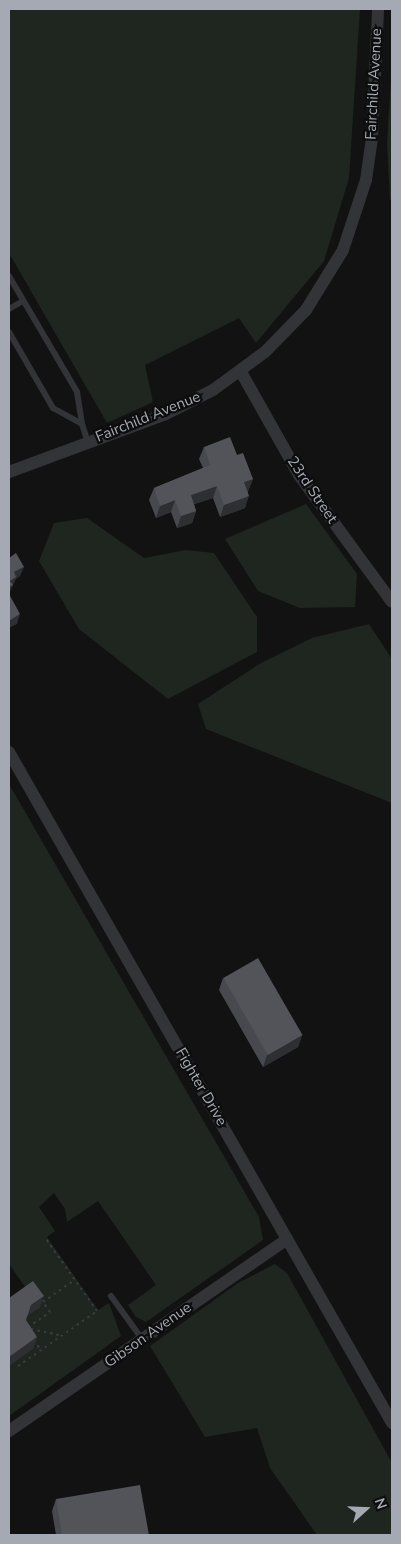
<!DOCTYPE html>
<html>
<head>
<meta charset="utf-8">
<style>
	body { margin:0 }
	#map { position:relative; width:401px; height:1544px; overflow:hidden; background:#121213; font-family:"Nunito Sans",sans-serif }
	div>[style] { position:absolute }
	[style*='--x'] { left:calc(var(--x)*1px); top:calc(var(--y)*1px); width:calc(var(--w)*1px); rotate:calc(var(--a)*1deg) }
	.green>* { inset:0; background:#1e261f }
	.path>* { height:2px; margin-top:-1px; transform-origin:0; background:repeating-linear-gradient(90deg,#393b3f 0 2.5px,transparent 0 6.5px) }
	.service>* { height:6px; margin:-3px; padding:0 3px; transform-origin:3px; border-radius:3px; background:#333438 }
	.minor>* { height:12px; margin:-6px; padding:0 6px; transform-origin:6px; border-radius:6px; background:#333438 }
	.wall>* { inset:0; background:#48494e }
	.shaded-wall>* { inset:0; background:#2e2f32 }
	.building>* { inset:0; background:#525459; transform-origin:0 0 }
	span { translate:-50% -50%; white-space:nowrap; text-align:center; line-height:1.15; -webkit-text-stroke:4.5px #0d0d0e; paint-order:stroke }
	.street-label { font-size:15px; color:#a4a9b3 }
	.frame { position:absolute; inset:0; border:10px solid #a4a9b3; pointer-events:none }
	.north { position:absolute; left:341px; top:1484px; width:50px; height:50px; -webkit-text-stroke:4px #0d0d0e; paint-order:stroke; rotate:70deg; font-size:14px; font-weight:700; line-height:20px; text-align:center; color:#a4a9b3 }
	.north::after { content:''; display:block; margin:auto; width:18px; height:22px; background:#a4a9b3; clip-path:polygon(50% 0,100% 100%,50% 72%,0 100%) }
</style>
</head>
<body>
<div id="map">
	<div class="green">
		<div style="clip-path:polygon(9px 9px,360px 9px,349px 178px,324px 261px,256px 343px,239px 318px,145px 365px,153px 402px,107px 423px,9px 253px)"></div>
		<div style="clip-path:polygon(392px 61px,392px 199px,390px 200px,387px 143px)"></div>
		<div style="clip-path:polygon(306px 504px,357px 574px,355px 607px,300px 608px,258px 591px,225px 539px)"></div>
		<div style="clip-path:polygon(87px 518px,144px 558px,186px 550px,214px 553px,257px 617px,257px 652px,168px 699px,79px 629px,39px 561px,54px 523px)"></div>
		<div style="clip-path:polygon(369px 624px,392px 659px,392px 803px,206px 729px,198px 704px,261px 663px,312px 638px)"></div>
		<div style="clip-path:polygon(9px 784px,259px 1217px,263px 1240px,146px 1322px,136px 1317px,128px 1305px,156px 1285px,98px 1201px,67px 1222px,65px 1209px,54px 1193px,39px 1207px,55px 1231px,47px 1237px,98px 1310px,109px 1303px,121px 1336px,9px 1416px,9px 1366px,26px 1317px,40px 1308px,9px 1264px)"></div>
		<div style="clip-path:polygon(275px 1264px,287px 1273px,392px 1463px,392px 1535px,317px 1535px,270px 1468px,257px 1428px,205px 1437px,150px 1346px,238px 1283px)"></div>
	</div>
	<div class="path">
		<div style="--x:43;--y:1302;--w:39;--a:-35"></div>
		<div style="--x:28;--y:1327;--w:27;--a:-34"></div>
		<div style="--x:50;--y:1312;--w:14;--a:-126"></div>
		<div style="--x:31;--y:1329;--w:30;--a:12"></div>
		<div style="--x:34;--y:1340;--w:12;--a:55"></div>
		<div style="--x:18;--y:1366;--w:96;--a:-34.8"></div>
		<div style="--x:97;--y:1311;--w:88;--a:-125.3"></div>
	</div>
	<div class="service">
		<div style="--x:9;--y:276;--w:134;--a:59.6"></div>
		<div style="--x:77;--y:392;--w:32;--a:81"></div>
		<div style="--x:82;--y:424;--w:19;--a:72"></div>
		<div style="--x:9;--y:309;--w:16;--a:-30"></div>
		<div style="--x:9;--y:332;--w:88;--a:59.9"></div>
		<div style="--x:53;--y:408;--w:33;--a:29"></div>
		<div style="--x:111;--y:1296;--w:53;--a:54.2"></div>
	</div>
	<div class="minor">
		<div style="--x:241;--y:372;--w:118;--a:60.6"></div>
		<div style="--x:299;--y:475;--w:157;--a:53.8"></div>
		<div style="--x:9;--y:472;--w:167;--a:-20.3"></div>
		<div style="--x:166;--y:414;--w:53;--a:-27.1"></div>
		<div style="--x:213;--y:390;--w:64;--a:-36.2"></div>
		<div style="--x:265;--y:352;--w:59;--a:-45.7"></div>
		<div style="--x:306;--y:310;--w:70;--a:-58.3"></div>
		<div style="--x:343;--y:250;--w:74;--a:-71.8"></div>
		<div style="--x:366;--y:180;--w:42;--a:-81.9"></div>
		<div style="--x:372;--y:138;--w:129;--a:-87.3"></div>
		<div style="--x:9;--y:752;--w:773;--a:60.28"></div>
		<div style="--x:9;--y:1431;--w:338;--a:-34.6"></div>
	</div>
	<div class="wall">
		<div style="clip-path:polygon(204px 447px,237px 455px,253px 479px,248px 491px,245px 508px,220px 517px,213px 498px,194px 504px,196px 511px,192px 523px,177px 528px,171px 512px,156px 518px,149px 500px,154px 488px,203px 468px,199px 459px)"></div>
		<div style="clip-path:polygon(223px 978px,302px 1035px,298px 1047px,263px 1067px,219px 990px)"></div>
		<div style="clip-path:polygon(56px 1499px,149px 1535px,56px 1535px,52px 1511px)"></div>
	</div>
	<div class="shaded-wall">
		<div style="clip-path:polygon(253px 479px,248px 491px,240px 494px,244px 482px)"></div>
		<div style="clip-path:polygon(217px 486px,213px 498px,186px 507px,191px 495px)"></div>
		<div style="clip-path:polygon(249px 496px,245px 508px,220px 517px,224px 505px)"></div>
		<div style="clip-path:polygon(175px 500px,171px 512px,156px 518px,160px 506px)"></div>
		<div style="clip-path:polygon(196px 511px,192px 523px,177px 528px,181px 516px)"></div>
		<div style="clip-path:polygon(24px 567px,20px 576px,16px 579px,9px 594px,9px 585px,14px 572px)"></div>
		<div style="clip-path:polygon(20px 614px,17px 624px,9px 628px,9px 621px)"></div>
		<div style="clip-path:polygon(302px 1035px,298px 1047px,263px 1067px,267px 1055px)"></div>
		<div style="clip-path:polygon(44px 1296px,40px 1308px,26px 1317px,31px 1305px)"></div>
		<div style="clip-path:polygon(37px 1337px,33px 1349px,9px 1366px,9px 1357px)"></div>
	</div>
	<div class="building">
		<div style="clip-path:polygon(230px 437px,237px 455px,243px 453px,253px 479px,244px 482px,249px 496px,224px 505px,217px 486px,191px 495px,196px 511px,181px 516px,175px 500px,160px 506px,154px 488px,210px 465px,204px 447px)"></div>
		<div style="clip-path:polygon(16px 553px,24px 567px,14px 572px,16px 577px,10px 581px,13px 585px,9px 587px,9px 558px)"></div>
		<div style="clip-path:polygon(9px 594px,20px 614px,9px 621px)"></div>
		<div style="left:258px;top:958px;width:89px;height:40px;rotate:60deg"></div>
		<div style="clip-path:polygon(33px 1281px,44px 1296px,31px 1305px,26px 1320px,37px 1337px,9px 1357px,9px 1298px)"></div>
		<div style="clip-path:polygon(140px 1485px,149px 1535px,62px 1535px,56px 1499px)"></div>
	</div>
	<div class="street-label">
		<span style="left:374px;top:84px;rotate:-87deg">Fairchild Avenue</span>
		<span style="left:148px;top:417px;rotate:-22deg">Fairchild Avenue</span>
		<span style="left:312px;top:490px;rotate:56deg">23rd Street</span>
		<span style="left:201px;top:1087px;rotate:60deg">Fighter Drive</span>
		<span style="left:148px;top:1335px;rotate:-35deg">Gibson Avenue</span>
	</div>
	<div class="frame"></div>
	<div class="north">N</div>
</div>
</body>
</html>
